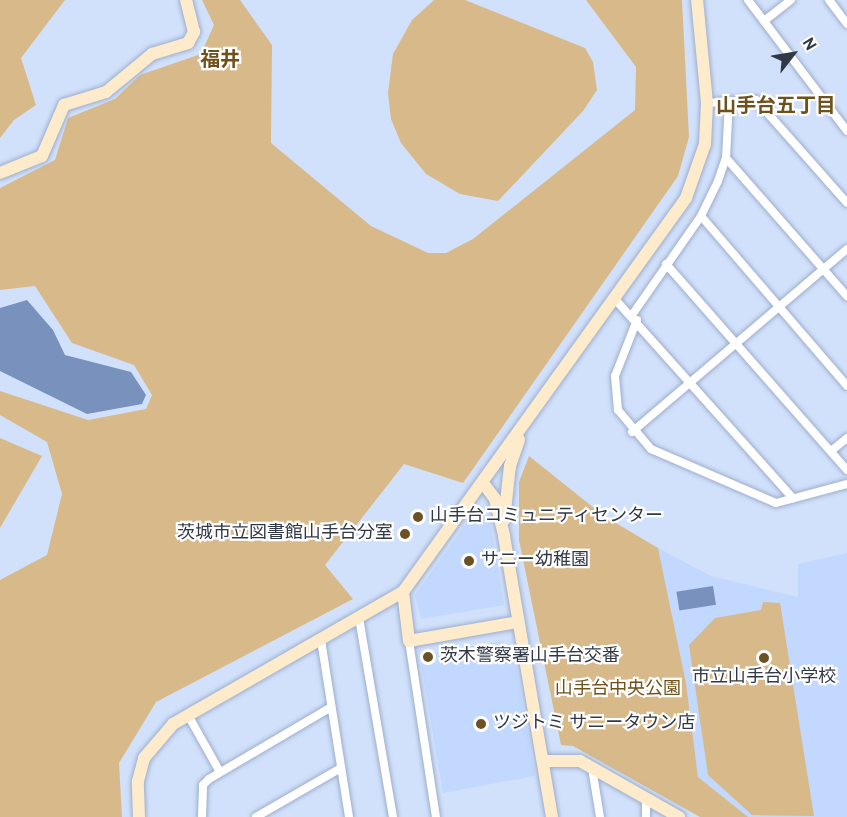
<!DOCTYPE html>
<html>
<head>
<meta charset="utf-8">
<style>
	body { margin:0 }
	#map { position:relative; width:847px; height:817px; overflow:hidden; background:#d2e1fb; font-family:Overpass,"Noto Sans JP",sans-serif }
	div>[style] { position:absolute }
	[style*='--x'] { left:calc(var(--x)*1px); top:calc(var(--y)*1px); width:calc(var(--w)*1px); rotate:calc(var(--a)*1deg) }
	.built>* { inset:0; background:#c2d8ff }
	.green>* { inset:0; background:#d7b98a }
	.water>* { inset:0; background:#7991bd; transform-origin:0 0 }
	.roads { filter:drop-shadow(0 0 2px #9daecd) drop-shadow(0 0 2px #9daecd) }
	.street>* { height:8px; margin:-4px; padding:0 4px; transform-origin:4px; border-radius:4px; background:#fff }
	.secondary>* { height:12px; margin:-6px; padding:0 6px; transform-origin:6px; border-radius:6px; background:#fdebcb }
	.dots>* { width:16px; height:16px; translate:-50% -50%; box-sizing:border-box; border:3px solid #fff; border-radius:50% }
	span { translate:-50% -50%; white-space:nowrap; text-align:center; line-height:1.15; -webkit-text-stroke:4.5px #fff; paint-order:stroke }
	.poi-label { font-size:18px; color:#323946 }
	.left { translate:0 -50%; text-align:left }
	.right { translate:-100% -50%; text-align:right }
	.park-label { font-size:18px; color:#6f511a }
	.neighbourhood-label { font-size:20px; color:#6e511b; font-weight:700 }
	.north { position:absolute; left:763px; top:24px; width:60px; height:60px; -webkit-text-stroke:4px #fff; paint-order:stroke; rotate:59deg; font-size:16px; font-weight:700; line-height:24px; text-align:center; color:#323946 }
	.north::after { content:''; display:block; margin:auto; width:21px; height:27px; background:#323946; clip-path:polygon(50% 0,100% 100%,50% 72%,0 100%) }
</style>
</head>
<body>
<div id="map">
	<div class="built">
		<div style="clip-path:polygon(489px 515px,504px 605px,421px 619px,415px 595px,470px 518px)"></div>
		<div style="clip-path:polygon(658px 548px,711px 576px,798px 597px,798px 564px,847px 553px,847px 817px,748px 817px,698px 777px,686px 683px)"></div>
		<div style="clip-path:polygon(502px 641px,514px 653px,535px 776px,443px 793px,421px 664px,436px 663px,435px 652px)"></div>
	</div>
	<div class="green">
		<div style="clip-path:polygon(0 0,65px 0,21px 58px,36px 105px,14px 120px,0 138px)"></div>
		<div style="clip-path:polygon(202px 0,240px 0,272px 45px,271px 143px,371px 226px,428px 253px,446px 253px,473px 239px,635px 110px,636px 67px,586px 0,682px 0,689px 137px,678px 176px,463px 483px,404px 464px,325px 565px,353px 599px,156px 702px,119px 763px,122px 817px,0 817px,0 580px,47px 555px,62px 494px,47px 442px,0 415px,0 391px,88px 420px,146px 409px,152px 395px,134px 365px,72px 343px,35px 286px,0 290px,0 188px,55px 160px,68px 118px,115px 99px,140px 75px,201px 54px,214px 25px)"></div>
		<div style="clip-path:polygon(434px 0,465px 0,585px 48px,593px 62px,597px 90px,583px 111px,498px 201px,460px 194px,426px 174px,401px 143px,391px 119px,388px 93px,393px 54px,412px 20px)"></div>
		<div style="clip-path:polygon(0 438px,42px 456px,0 528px)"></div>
		<div style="clip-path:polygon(529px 456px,604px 516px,658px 548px,686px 683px,698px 777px,748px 817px,700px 817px,573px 746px,561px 745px,519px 540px,519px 482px)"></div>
		<div style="clip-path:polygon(763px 602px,780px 603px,814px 816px,752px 815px,708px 775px,689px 645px,715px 618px,761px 610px)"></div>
	</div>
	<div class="water">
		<div style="clip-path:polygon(27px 300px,53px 330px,65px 355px,131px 372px,146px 395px,142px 404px,87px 414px,0 371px,0 308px)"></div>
		<div style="left:713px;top:586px;width:19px;height:37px;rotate:81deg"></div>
	</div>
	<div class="roads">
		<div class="street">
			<div style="--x:748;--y:0;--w:164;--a:52.9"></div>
			<div style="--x:829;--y:0;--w:30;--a:53"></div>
			<div style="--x:764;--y:21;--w:34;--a:-38"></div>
			<div style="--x:707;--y:103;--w:49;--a:-3.5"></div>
			<div style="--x:756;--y:100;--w:137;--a:48.5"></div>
			<div style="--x:726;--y:158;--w:184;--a:48.8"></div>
			<div style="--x:701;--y:216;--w:224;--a:49.3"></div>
			<div style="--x:666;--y:264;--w:274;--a:48.7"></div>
			<div style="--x:613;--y:297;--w:270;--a:48.2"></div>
			<div style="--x:632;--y:315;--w:121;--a:-55.1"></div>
			<div style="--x:701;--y:216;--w:39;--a:-64"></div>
			<div style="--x:718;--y:181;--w:24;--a:-71"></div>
			<div style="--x:726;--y:158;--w:57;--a:-87"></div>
			<div style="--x:637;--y:320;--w:60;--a:111.4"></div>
			<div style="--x:615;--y:376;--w:34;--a:85"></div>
			<div style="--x:618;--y:410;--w:51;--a:49.8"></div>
			<div style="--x:651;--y:449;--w:136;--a:23.4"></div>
			<div style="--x:776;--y:503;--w:73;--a:-15"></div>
			<div style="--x:632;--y:432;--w:282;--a:-40.4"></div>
			<div style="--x:831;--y:451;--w:21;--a:-39"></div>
			<div style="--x:359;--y:618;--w:202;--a:80.3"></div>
			<div style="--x:321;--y:640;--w:179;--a:81"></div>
			<div style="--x:409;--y:641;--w:178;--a:81.3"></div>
			<div style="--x:188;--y:715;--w:65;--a:60.7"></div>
			<div style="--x:592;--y:768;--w:50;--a:80.7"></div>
			<div style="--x:202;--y:817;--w:32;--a:-88"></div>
			<div style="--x:203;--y:785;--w:8;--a:-45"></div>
			<div style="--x:209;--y:779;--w:142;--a:-30.5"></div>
			<div style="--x:256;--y:817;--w:98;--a:-30"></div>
			<div style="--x:646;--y:817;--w:19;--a:-90"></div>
		</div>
		<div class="secondary">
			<div style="--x:0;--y:173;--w:45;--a:-22"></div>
			<div style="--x:42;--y:156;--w:56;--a:-66.7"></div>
			<div style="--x:64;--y:105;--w:44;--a:-17.2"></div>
			<div style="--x:106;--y:92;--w:60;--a:-39.6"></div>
			<div style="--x:152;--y:54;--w:38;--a:-17"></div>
			<div style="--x:188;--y:43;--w:13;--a:-61"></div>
			<div style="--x:194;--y:32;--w:33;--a:-104"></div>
			<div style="--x:483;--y:483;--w:20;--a:53"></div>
			<div style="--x:495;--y:499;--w:38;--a:76"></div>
			<div style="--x:504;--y:536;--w:285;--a:80.3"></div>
			<div style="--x:504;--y:520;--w:54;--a:-83.7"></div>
			<div style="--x:510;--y:466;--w:28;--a:-71"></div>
			<div style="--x:403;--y:592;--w:49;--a:83"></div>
			<div style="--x:409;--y:641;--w:111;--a:-9.9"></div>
			<div style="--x:543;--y:761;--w:37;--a:0"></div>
			<div style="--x:580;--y:761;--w:114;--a:29.5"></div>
			<div style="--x:139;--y:817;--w:36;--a:-92"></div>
			<div style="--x:138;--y:781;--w:24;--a:-75"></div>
			<div style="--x:144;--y:758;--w:45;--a:-49.5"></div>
			<div style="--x:173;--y:724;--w:265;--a:-29.9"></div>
			<div style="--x:403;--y:592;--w:485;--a:-54.3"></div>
			<div style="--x:686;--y:198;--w:57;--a:-70.6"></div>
			<div style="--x:705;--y:144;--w:41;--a:-87.2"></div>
			<div style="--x:707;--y:103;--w:103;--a:-95.5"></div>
		</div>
	</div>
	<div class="dots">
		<div style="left:418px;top:517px;background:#6b5123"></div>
		<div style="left:405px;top:534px;background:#6b5123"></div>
		<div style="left:469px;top:561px;background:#6b5123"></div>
		<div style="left:428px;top:657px;background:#6b5123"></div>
		<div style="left:764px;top:658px;background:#6b5123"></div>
		<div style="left:481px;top:724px;background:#6b5123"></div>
	</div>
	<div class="poi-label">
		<span class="left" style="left:430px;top:517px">山手台コミュニティセンター</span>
		<span class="right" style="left:393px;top:534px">茨城市立図書館山手台分室</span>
		<span class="left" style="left:481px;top:561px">サニー幼稚園</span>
		<span class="left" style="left:440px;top:657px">茨木警察署山手台交番</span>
		<span style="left:764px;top:678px">市立山手台小学校</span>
		<span class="left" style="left:493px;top:724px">ツジトミ サニータウン店</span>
	</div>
	<div class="park-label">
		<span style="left:618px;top:690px">山手台中央公園</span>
	</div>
	<div class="neighbourhood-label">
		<span style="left:220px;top:61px">福井</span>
		<span style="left:776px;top:107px">山手台五丁目</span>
	</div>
	<div class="north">N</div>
</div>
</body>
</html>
